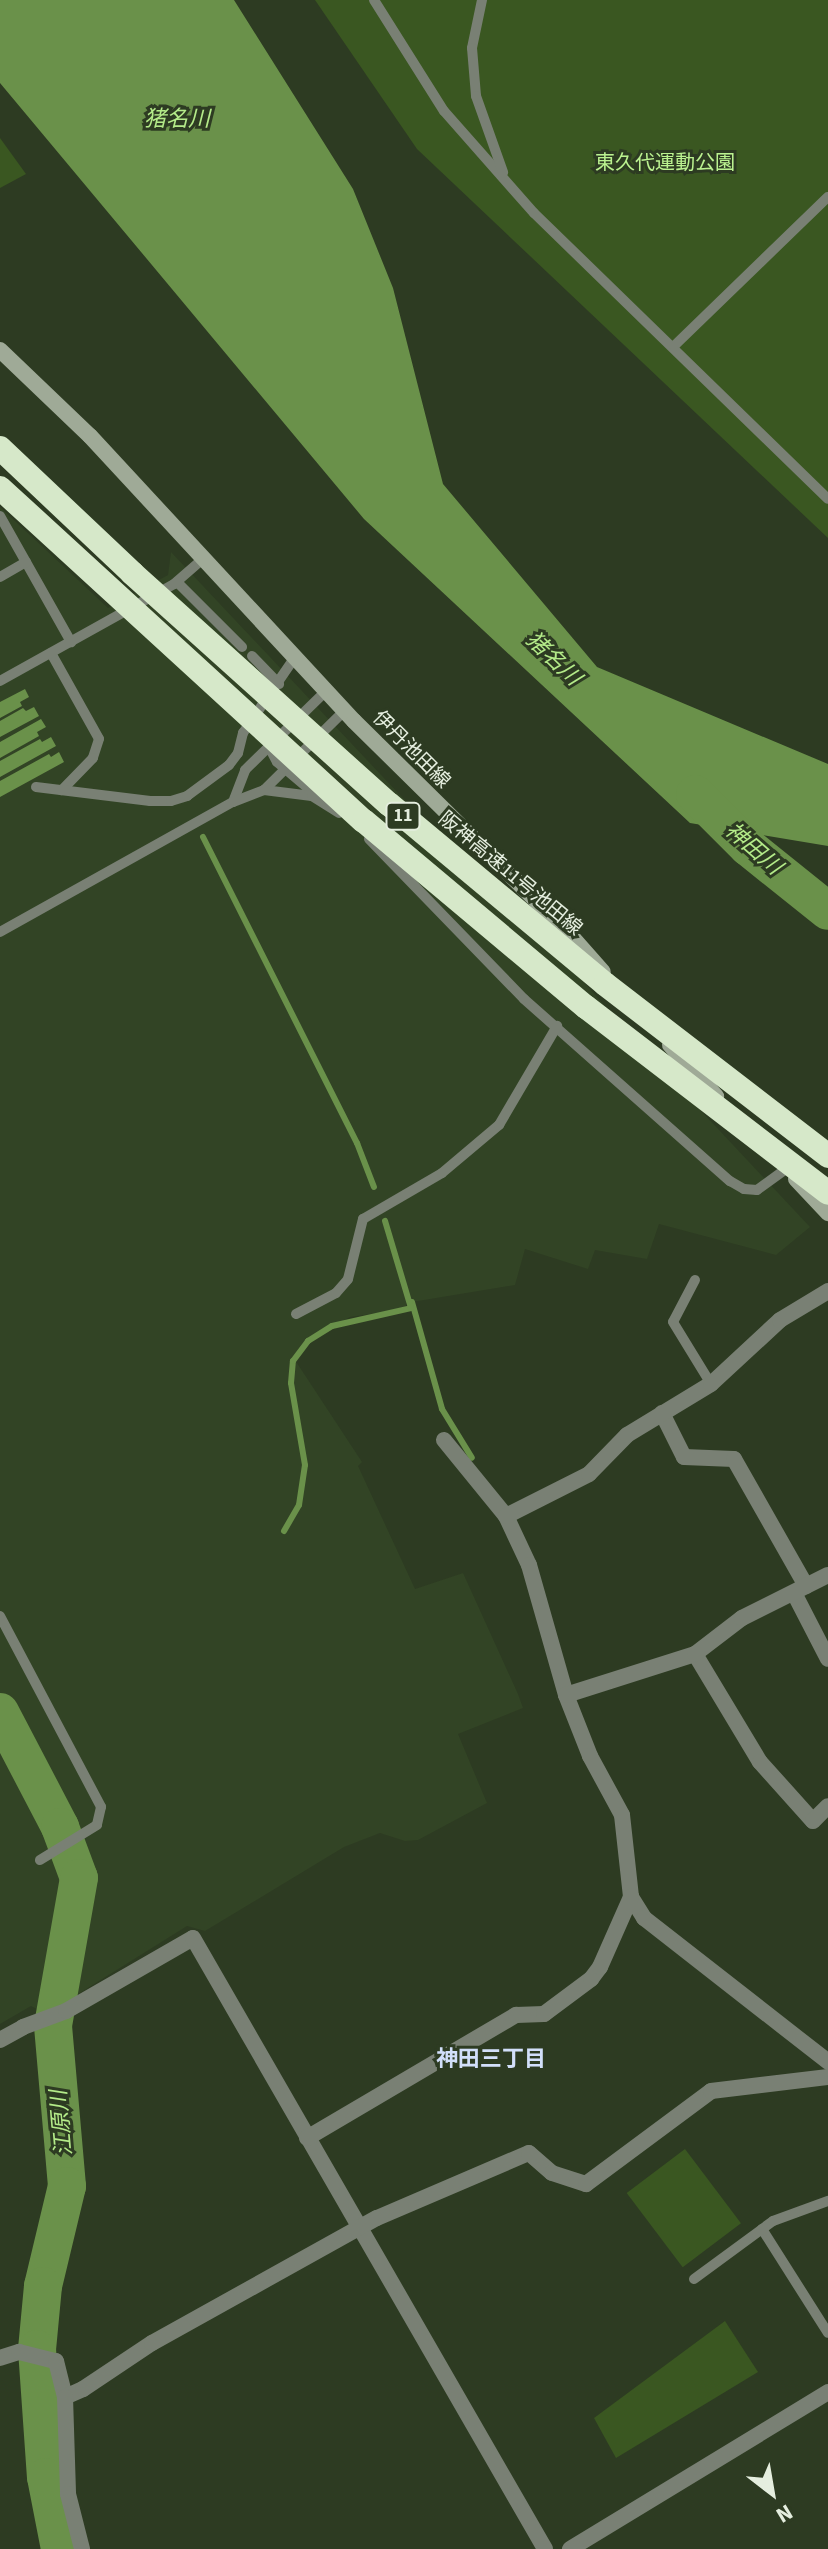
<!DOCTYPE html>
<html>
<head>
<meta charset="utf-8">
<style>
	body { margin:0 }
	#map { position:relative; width:828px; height:2549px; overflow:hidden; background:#2d3b22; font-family:"Source Sans 3","Noto Sans JP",sans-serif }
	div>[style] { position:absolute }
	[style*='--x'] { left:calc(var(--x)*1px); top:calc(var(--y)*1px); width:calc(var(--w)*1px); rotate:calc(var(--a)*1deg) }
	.built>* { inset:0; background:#324425 }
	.green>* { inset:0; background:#3a5721; transform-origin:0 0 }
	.water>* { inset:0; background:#6a914a }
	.stream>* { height:6px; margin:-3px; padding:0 3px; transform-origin:3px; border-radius:3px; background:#6a914a }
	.river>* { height:38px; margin:-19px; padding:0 19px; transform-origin:19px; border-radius:19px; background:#6a914a }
	.service>* { height:10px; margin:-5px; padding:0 5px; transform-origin:5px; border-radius:5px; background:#798074 }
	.minor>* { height:16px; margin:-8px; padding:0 8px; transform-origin:8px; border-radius:8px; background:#798074 }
	.tertiary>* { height:16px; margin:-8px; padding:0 8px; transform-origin:8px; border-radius:8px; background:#798074 }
	.secondary>* { height:16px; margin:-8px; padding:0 8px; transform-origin:8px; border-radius:8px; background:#9faa97 }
	.motorway-bridge>* { height:24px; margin:-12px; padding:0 12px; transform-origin:12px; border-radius:12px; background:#d6e8c9 }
	span { translate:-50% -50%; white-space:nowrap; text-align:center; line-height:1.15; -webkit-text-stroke:6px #2d3b22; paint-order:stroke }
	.shield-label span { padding:2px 6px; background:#2d3b22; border:2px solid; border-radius:6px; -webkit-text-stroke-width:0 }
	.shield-label { font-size:18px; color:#e5eedf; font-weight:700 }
	.park-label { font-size:20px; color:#bbf290 }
	.street-label { font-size:20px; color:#e5eedf }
	.water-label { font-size:22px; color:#b4eb89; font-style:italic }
	.neighbourhood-label { font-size:22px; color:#d2dffa; font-weight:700 }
	.north { position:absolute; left:732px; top:2453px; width:80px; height:80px; -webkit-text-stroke:6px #2d3b22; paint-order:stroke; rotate:149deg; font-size:22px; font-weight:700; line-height:32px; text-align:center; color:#e5eedf }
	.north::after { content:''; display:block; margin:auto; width:28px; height:36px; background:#e5eedf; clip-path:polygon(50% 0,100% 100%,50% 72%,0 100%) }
</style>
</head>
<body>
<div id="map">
	<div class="built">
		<div style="clip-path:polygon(0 507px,108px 608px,168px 575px,171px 552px,399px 794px,549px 942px,630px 1035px,810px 1227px,776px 1255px,659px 1224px,647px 1259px,595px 1250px,588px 1269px,525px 1249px,515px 1285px,418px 1301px,406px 1303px,406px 1309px,350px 1317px,304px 1343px,293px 1357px,362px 1462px,358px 1466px,415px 1589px,463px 1573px,518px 1694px,523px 1708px,458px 1734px,487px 1803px,418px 1840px,405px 1841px,380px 1833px,344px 1847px,205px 1931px,187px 1926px,67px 2001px,43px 2012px,31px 2006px,0 2024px)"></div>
	</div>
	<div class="green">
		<div style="clip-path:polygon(315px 0,828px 0,828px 538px,417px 149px)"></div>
		<div style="clip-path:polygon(0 138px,26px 174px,0 188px)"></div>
		<div style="left:685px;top:2149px;width:93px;height:73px;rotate:53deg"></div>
		<div style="clip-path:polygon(725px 2321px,758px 2372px,616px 2458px,594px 2418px)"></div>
	</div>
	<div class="water">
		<div style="clip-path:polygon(0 0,234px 0,353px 189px,393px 288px,443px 484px,597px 667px,828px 764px,828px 846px,690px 823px,364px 519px,0 83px)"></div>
		<div style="clip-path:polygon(25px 689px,29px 697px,20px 702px,22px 706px,0 718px,0 702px)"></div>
		<div style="clip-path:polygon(34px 707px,39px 716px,0 737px,0 721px,23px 708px,26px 711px)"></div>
		<div style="clip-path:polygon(41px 719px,46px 727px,37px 732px,39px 736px,0 758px,0 742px)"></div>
		<div style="clip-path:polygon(51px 737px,56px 746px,0 777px,0 761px,40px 739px,42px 742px)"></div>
		<div style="clip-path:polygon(59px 752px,64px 762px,0 797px,0 781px,49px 754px,51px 757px)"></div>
	</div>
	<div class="stream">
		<div style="--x:203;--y:837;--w:343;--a:63.3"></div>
		<div style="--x:357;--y:1143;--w:47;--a:68.9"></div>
		<div style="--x:412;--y:1302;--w:111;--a:74.3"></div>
		<div style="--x:442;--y:1409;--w:57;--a:58.5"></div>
		<div style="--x:284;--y:1531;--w:30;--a:-60"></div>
		<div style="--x:299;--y:1505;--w:40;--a:-81.5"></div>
		<div style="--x:305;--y:1465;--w:83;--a:-99.7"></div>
		<div style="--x:291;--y:1383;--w:22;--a:-85"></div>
		<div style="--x:293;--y:1361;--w:25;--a:-53"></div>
		<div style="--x:308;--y:1341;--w:28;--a:-32"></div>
		<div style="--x:332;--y:1326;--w:81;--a:-12.8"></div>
		<div style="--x:411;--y:1308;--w:91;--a:-106.6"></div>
		<div style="--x:45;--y:2003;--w:13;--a:-32"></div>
	</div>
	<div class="river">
		<div style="--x:695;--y:794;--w:75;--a:45"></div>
		<div style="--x:748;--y:847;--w:102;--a:38.7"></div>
		<div style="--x:0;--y:1712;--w:130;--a:62.4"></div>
		<div style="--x:60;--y:1827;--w:54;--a:69.6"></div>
		<div style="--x:79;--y:1878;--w:150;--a:100"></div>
		<div style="--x:53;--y:2026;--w:161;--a:85"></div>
		<div style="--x:67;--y:2186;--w:103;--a:103.5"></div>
		<div style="--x:43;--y:2286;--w:63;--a:95.4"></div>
		<div style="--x:37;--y:2349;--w:128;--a:86"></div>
		<div style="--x:46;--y:2477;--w:73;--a:79"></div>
	</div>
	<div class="service">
		<div style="--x:374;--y:0;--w:131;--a:57.8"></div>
		<div style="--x:444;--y:111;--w:136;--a:48.6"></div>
		<div style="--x:534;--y:213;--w:410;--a:44.2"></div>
		<div style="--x:482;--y:0;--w:49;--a:101.8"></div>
		<div style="--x:472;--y:48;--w:48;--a:85.2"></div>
		<div style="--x:476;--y:96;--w:81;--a:70.4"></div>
		<div style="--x:674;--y:346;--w:214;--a:-44.1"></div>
		<div style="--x:0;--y:516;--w:145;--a:60.6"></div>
		<div style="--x:0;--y:577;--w:30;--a:-30"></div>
		<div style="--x:177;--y:582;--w:92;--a:45"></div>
		<div style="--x:51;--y:653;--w:98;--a:60.8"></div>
		<div style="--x:99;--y:739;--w:20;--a:108"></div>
		<div style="--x:93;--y:758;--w:45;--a:134.1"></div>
		<div style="--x:252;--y:656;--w:39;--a:46"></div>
		<div style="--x:0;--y:681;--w:199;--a:-29.1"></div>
		<div style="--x:174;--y:584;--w:40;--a:-41"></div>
		<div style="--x:269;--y:747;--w:17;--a:62"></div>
		<div style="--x:277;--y:762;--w:51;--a:40.2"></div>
		<div style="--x:36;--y:787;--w:115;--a:7"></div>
		<div style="--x:150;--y:801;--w:21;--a:0"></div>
		<div style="--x:171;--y:801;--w:17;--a:-17"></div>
		<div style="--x:187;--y:796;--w:52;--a:-36.4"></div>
		<div style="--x:229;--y:765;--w:15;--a:-53"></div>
		<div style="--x:238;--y:753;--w:21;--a:-76"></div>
		<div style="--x:243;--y:733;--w:92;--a:-55.6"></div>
		<div style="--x:264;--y:790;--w:48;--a:7.1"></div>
		<div style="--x:312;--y:796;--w:32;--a:32"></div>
		<div style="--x:233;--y:802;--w:34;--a:-69"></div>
		<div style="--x:245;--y:770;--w:113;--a:-44.3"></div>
		<div style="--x:369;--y:839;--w:223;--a:45.9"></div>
		<div style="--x:524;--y:999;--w:275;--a:41.5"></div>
		<div style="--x:730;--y:1181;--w:16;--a:30"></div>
		<div style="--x:744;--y:1189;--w:13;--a:4"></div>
		<div style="--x:757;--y:1190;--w:36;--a:-36"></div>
		<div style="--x:0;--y:932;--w:267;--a:-29.2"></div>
		<div style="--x:233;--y:802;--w:33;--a:-21"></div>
		<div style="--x:264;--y:790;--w:112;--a:-44.6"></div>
		<div style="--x:695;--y:1280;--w:47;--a:117.6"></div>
		<div style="--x:673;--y:1322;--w:73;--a:58.5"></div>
		<div style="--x:296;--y:1314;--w:45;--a:-27.7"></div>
		<div style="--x:336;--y:1293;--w:18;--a:-49"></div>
		<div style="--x:348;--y:1279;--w:62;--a:-76"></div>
		<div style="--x:363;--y:1219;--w:91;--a:-30.2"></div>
		<div style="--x:442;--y:1173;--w:75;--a:-40.1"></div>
		<div style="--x:499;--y:1125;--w:115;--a:-59.6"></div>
		<div style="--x:0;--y:1616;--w:216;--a:62.1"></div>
		<div style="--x:101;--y:1807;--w:18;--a:103"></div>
		<div style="--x:97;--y:1825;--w:67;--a:148.4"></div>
		<div style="--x:762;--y:2229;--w:123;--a:57.6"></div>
		<div style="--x:694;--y:2279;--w:98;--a:-36.3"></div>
		<div style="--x:773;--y:2221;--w:59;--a:-20"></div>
	</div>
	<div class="minor">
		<div style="--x:662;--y:1413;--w:49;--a:63.4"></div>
		<div style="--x:684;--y:1457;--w:50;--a:2.3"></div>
		<div style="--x:734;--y:1459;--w:146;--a:60.4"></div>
		<div style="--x:444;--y:1440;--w:98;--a:50.8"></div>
		<div style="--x:506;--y:1516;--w:54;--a:64.9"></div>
		<div style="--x:529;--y:1565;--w:135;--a:74.1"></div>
		<div style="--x:566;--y:1695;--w:66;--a:68.5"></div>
		<div style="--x:590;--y:1756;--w:67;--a:61.5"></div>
		<div style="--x:622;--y:1815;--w:82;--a:83.7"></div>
		<div style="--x:631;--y:1897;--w:25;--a:58"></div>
		<div style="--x:644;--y:1918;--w:234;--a:38"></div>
		<div style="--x:506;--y:1516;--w:93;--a:-26.8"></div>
		<div style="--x:589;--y:1474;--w:54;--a:-45.7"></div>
		<div style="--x:627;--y:1435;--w:98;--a:-31.3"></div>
		<div style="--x:711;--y:1384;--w:94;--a:-42.8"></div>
		<div style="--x:780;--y:1320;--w:56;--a:-31.1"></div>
		<div style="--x:794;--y:1593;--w:74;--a:62.7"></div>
		<div style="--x:695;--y:1654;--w:126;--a:59"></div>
		<div style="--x:760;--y:1762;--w:79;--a:48.1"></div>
		<div style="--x:813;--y:1821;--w:21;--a:-45"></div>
		<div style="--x:566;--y:1695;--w:135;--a:-17.6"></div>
		<div style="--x:695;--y:1654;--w:59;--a:-37.5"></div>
		<div style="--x:742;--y:1618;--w:96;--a:-26.6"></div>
		<div style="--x:0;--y:2040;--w:26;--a:-29"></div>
		<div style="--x:23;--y:2027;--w:46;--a:-20.4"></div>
		<div style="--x:66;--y:2011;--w:146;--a:-29.9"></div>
		<div style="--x:193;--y:1938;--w:705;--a:60.05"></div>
		<div style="--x:307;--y:2138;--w:243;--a:-30.5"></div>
		<div style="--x:516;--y:2015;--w:28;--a:-2"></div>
		<div style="--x:544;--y:2014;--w:59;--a:-36.7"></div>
		<div style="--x:591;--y:1979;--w:15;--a:-53"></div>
		<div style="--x:600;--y:1967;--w:77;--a:-66.1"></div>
		<div style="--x:0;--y:2358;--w:20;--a:-18"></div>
		<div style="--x:19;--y:2352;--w:38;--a:14"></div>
		<div style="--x:56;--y:2361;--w:37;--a:76"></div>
		<div style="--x:65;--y:2397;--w:20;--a:-24"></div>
		<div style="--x:83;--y:2389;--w:83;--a:-33.7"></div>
		<div style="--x:152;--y:2343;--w:257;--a:-29.1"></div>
		<div style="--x:377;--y:2218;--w:165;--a:-23.2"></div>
		<div style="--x:529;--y:2153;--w:30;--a:41"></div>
		<div style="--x:552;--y:2173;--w:36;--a:18"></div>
		<div style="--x:586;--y:2184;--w:156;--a:-36.6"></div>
		<div style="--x:711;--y:2091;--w:118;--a:-6.8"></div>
		<div style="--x:65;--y:2397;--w:97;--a:88.2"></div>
		<div style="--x:68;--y:2494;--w:57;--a:75.7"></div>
	</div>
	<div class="tertiary">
		<div style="--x:570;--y:2549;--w:302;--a:-31.3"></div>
	</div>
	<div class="secondary">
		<div style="--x:0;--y:350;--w:124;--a:43.7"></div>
		<div style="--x:90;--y:436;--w:388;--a:47.2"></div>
		<div style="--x:354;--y:721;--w:296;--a:44.6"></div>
		<div style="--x:565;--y:929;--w:57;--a:48.5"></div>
		<div style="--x:670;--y:1045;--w:69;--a:48"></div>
		<div style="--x:796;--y:1179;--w:47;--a:46.7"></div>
	</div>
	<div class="motorway-bridge">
		<div style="--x:0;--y:448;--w:182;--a:43.4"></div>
		<div style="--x:132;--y:573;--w:346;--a:42"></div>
		<div style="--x:389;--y:804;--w:281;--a:39.8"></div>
		<div style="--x:605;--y:984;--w:282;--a:37.6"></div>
		<div style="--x:0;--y:488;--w:493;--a:42.5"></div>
		<div style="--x:364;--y:821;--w:290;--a:40"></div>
		<div style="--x:586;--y:1007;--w:305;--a:37.5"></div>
	</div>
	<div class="shield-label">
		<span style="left:403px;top:816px">11</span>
	</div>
	<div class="park-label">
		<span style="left:665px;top:163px">東久代運動公園</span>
	</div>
	<div class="street-label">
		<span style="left:411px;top:750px;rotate:45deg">伊丹池田線</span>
		<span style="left:510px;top:874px;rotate:40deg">阪神高速11号池田線</span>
	</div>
	<div class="water-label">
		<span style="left:177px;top:120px">猪名川</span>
		<span style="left:553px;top:659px;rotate:44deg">猪名川</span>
		<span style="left:753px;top:849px;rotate:41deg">神田川</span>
		<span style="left:62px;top:2123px;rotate:-95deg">江原川</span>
	</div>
	<div class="neighbourhood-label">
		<span style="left:491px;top:2060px">神田三丁目</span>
	</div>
	<div class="north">N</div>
</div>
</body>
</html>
